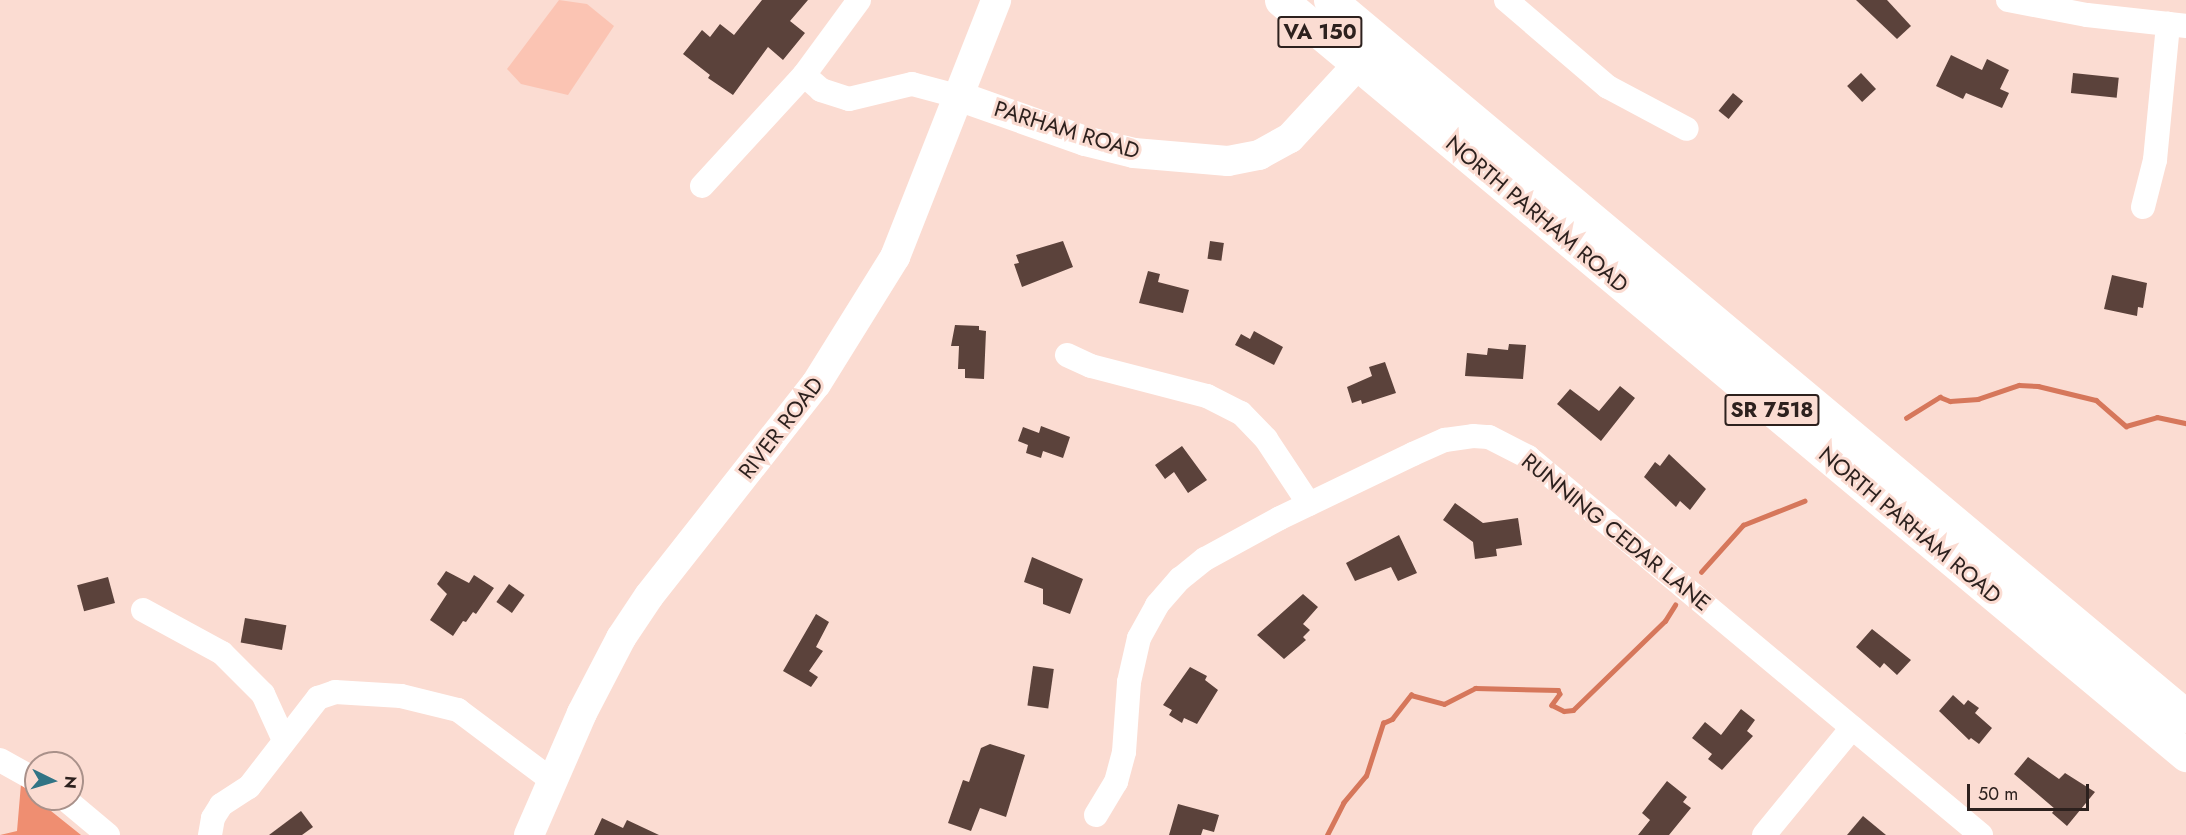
<!DOCTYPE html>
<html>
<head>
<meta charset="utf-8">
<style>
	body { margin:0 }
	#map { position:relative; width:2186px; height:835px; overflow:hidden; background:#fbdcd2; font-family:Jost,sans-serif }
	div>[style] { position:absolute }
	[style*='--x'] { left:calc(var(--x)*1px); top:calc(var(--y)*1px); width:calc(var(--w)*1px); rotate:calc(var(--a)*1deg) }
	.green>* { inset:0; background:#fbc4b3 }
	.forest>* { inset:0; background:#ef8e71 }
	.stream>* { height:4.5px; margin:-2.25px; padding:0 2.25px; transform-origin:2.25px; border-radius:2.25px; background:#d6775b }
	.building>* { inset:0; background:#5b423b; transform-origin:0 0 }
	.minor>* { height:24px; margin:-12px; padding:0 12px; transform-origin:12px; border-radius:12px; background:#fff }
	.major>* { height:30px; margin:-15px; padding:0 15px; transform-origin:15px; border-radius:15px; background:#fff }
	.highway>* { height:33px; margin:-16.5px; padding:0 16.5px; transform-origin:16.5px; border-radius:16.5px; background:#fff }
	span { translate:-50% -50%; white-space:nowrap; text-align:center; line-height:1.15; -webkit-text-stroke:6px #fbdcd2; paint-order:stroke }
	.shield-label span { padding:2px 4px; background:#fbdcd2; border:2px solid; border-radius:4px; -webkit-text-stroke-width:0 }
	.shield-label { font-size:21px; color:#2d211e; font-weight:700 }
	.street-label { font-size:22px; color:#2d211e }
	.north { position:absolute; left:24px; top:751px; width:60px; height:60px; box-sizing:border-box; background:#fbdcd2; border:2px solid #a9918a; border-radius:50%; rotate:95deg; font-size:16px; font-weight:700; line-height:24px; text-align:center; color:#2d211e }
	.north::after { content:''; display:block; margin:auto; width:21px; height:27px; background:#317485; clip-path:polygon(50% 0,100% 100%,50% 72%,0 100%) }
	.scale { position:absolute; left:1967px; top:784px; width:122px; height:27px; box-sizing:border-box; border:3px solid #2d211e; border-top:0; padding-left:8px; font-size:18px; line-height:21px; white-space:nowrap; color:#2d211e; -webkit-text-stroke:4px #fbdcd2; paint-order:stroke }
</style>
</head>
<body>
<div id="map">
	<div class="green">
		<div style="clip-path:polygon(559px 0,587px 4px,614px 26px,568px 95px,521px 84px,507px 69px)"></div>
	</div>
	<div class="forest">
		<div style="clip-path:polygon(21px 784px,36px 799px,81px 835px,0 835px,17px 831px)"></div>
	</div>
	<div class="stream">
		<div style="--x:1906;--y:418;--w:40;--a:-32"></div>
		<div style="--x:1940;--y:397;--w:11;--a:22"></div>
		<div style="--x:1950;--y:401;--w:28;--a:-4"></div>
		<div style="--x:1978;--y:399;--w:43;--a:-18.9"></div>
		<div style="--x:2019;--y:385;--w:19;--a:3"></div>
		<div style="--x:2038;--y:386;--w:60;--a:13.6"></div>
		<div style="--x:2096;--y:400;--w:40;--a:41"></div>
		<div style="--x:2126;--y:426;--w:32;--a:-16"></div>
		<div style="--x:2157;--y:417;--w:30;--a:12"></div>
		<div style="--x:1701;--y:572;--w:63;--a:-48.2"></div>
		<div style="--x:1743;--y:525;--w:66;--a:-21.5"></div>
		<div style="--x:1327;--y:835;--w:36;--a:-63"></div>
		<div style="--x:1343;--y:803;--w:35;--a:-50"></div>
		<div style="--x:1366;--y:776;--w:56;--a:-72.2"></div>
		<div style="--x:1383;--y:723;--w:10;--a:-24"></div>
		<div style="--x:1392;--y:719;--w:31;--a:-52"></div>
		<div style="--x:1411;--y:695;--w:34;--a:15"></div>
		<div style="--x:1444;--y:704;--w:35;--a:-27"></div>
		<div style="--x:1475;--y:688;--w:83;--a:1.4"></div>
		<div style="--x:1558;--y:690;--w:4;--a:63"></div>
		<div style="--x:1560;--y:694;--w:14;--a:126"></div>
		<div style="--x:1552;--y:705;--w:13;--a:27"></div>
		<div style="--x:1564;--y:711;--w:9;--a:-6"></div>
		<div style="--x:1573;--y:710;--w:128;--a:-44.1"></div>
		<div style="--x:1665;--y:621;--w:19;--a:-58"></div>
	</div>
	<div class="building">
		<div style="clip-path:polygon(762px 0,808px 0,790px 21px,805px 33px,783px 60px,768px 47px,733px 95px,708px 78px,710px 75px,683px 54px,702px 30px,710px 37px,720px 24px,734px 35px)"></div>
		<div style="clip-path:polygon(1856px 0,1887px 0,1911px 26px,1897px 39px)"></div>
		<div style="clip-path:polygon(1951px 55px,1982px 70px,1987px 59px,2009px 70px,2000px 89px,2009px 93px,2002px 108px,1966px 93px,1963px 99px,1936px 86px)"></div>
		<div style="left:1861px;top:73px;width:22px;height:19px;rotate:47deg"></div>
		<div style="left:2073px;top:73px;width:46px;height:20px;rotate:6deg"></div>
		<div style="left:1733px;top:93px;width:13px;height:23px;rotate:39deg"></div>
		<div style="clip-path:polygon(1063px 241px,1073px 267px,1022px 287px,1014px 264px,1019px 263px,1016px 255px)"></div>
		<div style="left:1210px;top:241px;width:14px;height:18px;rotate:8deg"></div>
		<div style="clip-path:polygon(1148px 271px,1160px 274px,1158px 282px,1189px 290px,1183px 313px,1139px 303px)"></div>
		<div style="clip-path:polygon(2112px 275px,2147px 283px,2143px 308px,2138px 307px,2137px 316px,2104px 309px)"></div>
		<div style="clip-path:polygon(955px 325px,979px 326px,979px 330px,986px 331px,984px 379px,965px 378px,965px 369px,958px 369px,959px 346px,951px 346px)"></div>
		<div style="clip-path:polygon(1254px 331px,1283px 347px,1274px 365px,1235px 345px,1241px 334px,1250px 339px)"></div>
		<div style="clip-path:polygon(1509px 344px,1526px 345px,1523px 379px,1465px 376px,1467px 353px,1487px 355px,1488px 348px,1508px 350px)"></div>
		<div style="clip-path:polygon(1385px 362px,1396px 393px,1362px 404px,1361px 400px,1352px 403px,1347px 387px,1372px 376px,1369px 367px)"></div>
		<div style="clip-path:polygon(1620px 386px,1635px 398px,1601px 441px,1557px 404px,1570px 389px,1599px 411px)"></div>
		<div style="clip-path:polygon(1041px 426px,1070px 437px,1063px 458px,1043px 451px,1041px 458px,1026px 453px,1028px 445px,1018px 441px,1023px 427px,1039px 433px)"></div>
		<div style="clip-path:polygon(1182px 446px,1207px 480px,1188px 493px,1174px 472px,1165px 479px,1155px 465px)"></div>
		<div style="clip-path:polygon(1669px 454px,1706px 489px,1690px 510px,1680px 501px,1676px 507px,1644px 477px,1655px 462px,1660px 466px)"></div>
		<div style="clip-path:polygon(1455px 503px,1483px 523px,1518px 518px,1522px 545px,1496px 549px,1497px 556px,1475px 559px,1473px 542px,1443px 520px)"></div>
		<div style="clip-path:polygon(1399px 535px,1417px 573px,1398px 581px,1391px 567px,1355px 581px,1346px 563px)"></div>
		<div style="clip-path:polygon(1032px 557px,1083px 579px,1070px 614px,1043px 604px,1043px 589px,1024px 582px)"></div>
		<div style="clip-path:polygon(446px 571px,469px 583px,474px 575px,494px 588px,476px 614px,473px 612px,466px 622px,463px 621px,453px 636px,430px 620px,447px 594px,437px 584px)"></div>
		<div style="left:108px;top:577px;width:27px;height:32px;rotate:75deg"></div>
		<div style="left:509px;top:584px;width:19px;height:22px;rotate:35deg"></div>
		<div style="clip-path:polygon(1303px 594px,1318px 607px,1303px 624px,1310px 630px,1303px 637px,1306px 640px,1284px 659px,1257px 635px)"></div>
		<div style="clip-path:polygon(816px 614px,829px 622px,816px 647px,823px 651px,809px 671px,818px 677px,811px 687px,783px 671px)"></div>
		<div style="left:245px;top:618px;width:42px;height:25px;rotate:10deg"></div>
		<div style="clip-path:polygon(1872px 629px,1911px 660px,1897px 675px,1884px 663px,1880px 668px,1856px 647px)"></div>
		<div style="left:1033px;top:666px;width:21px;height:40px;rotate:8deg"></div>
		<div style="clip-path:polygon(1190px 667px,1207px 676px,1205px 680px,1218px 690px,1197px 724px,1184px 718px,1182px 723px,1169px 715px,1172px 710px,1163px 705px)"></div>
		<div style="clip-path:polygon(1953px 695px,1964px 705px,1968px 700px,1979px 708px,1975px 713px,1992px 728px,1979px 744px,1971px 738px,1969px 740px,1939px 711px)"></div>
		<div style="clip-path:polygon(1741px 709px,1755px 720px,1747px 731px,1753px 736px,1722px 770px,1708px 759px,1712px 754px,1692px 738px,1705px 722px,1721px 735px)"></div>
		<div style="clip-path:polygon(990px 744px,1025px 755px,1006px 817px,980px 808px,971px 831px,948px 823px,963px 780px,969px 782px,981px 748px)"></div>
		<div style="clip-path:polygon(2028px 757px,2059px 779px,2065px 773px,2095px 792px,2067px 826px,2052px 813px,2055px 809px,2014px 774px)"></div>
		<div style="clip-path:polygon(1667px 781px,1687px 797px,1683px 802px,1691px 808px,1669px 835px,1638px 835px,1650px 820px,1642px 813px)"></div>
		<div style="clip-path:polygon(1178px 804px,1219px 815px,1214px 832px,1203px 829px,1201px 835px,1169px 835px)"></div>
		<div style="clip-path:polygon(301px 811px,313px 827px,302px 835px,269px 835px)"></div>
		<div style="clip-path:polygon(1863px 816px,1886px 835px,1847px 835px)"></div>
		<div style="clip-path:polygon(602px 818px,623px 828px,627px 820px,659px 835px,594px 835px)"></div>
	</div>
	<div class="minor">
		<div style="--x:1506;--y:0;--w:134;--a:40.5"></div>
		<div style="--x:1608;--y:87;--w:89;--a:28"></div>
		<div style="--x:2008;--y:0;--w:80;--a:10.8"></div>
		<div style="--x:2087;--y:15;--w:100;--a:6.3"></div>
		<div style="--x:804;--y:75;--w:23;--a:41"></div>
		<div style="--x:821;--y:90;--w:29;--a:18"></div>
		<div style="--x:849;--y:99;--w:65;--a:-13.4"></div>
		<div style="--x:912;--y:84;--w:51;--a:14.9"></div>
		<div style="--x:702;--y:186;--w:151;--a:-47.4"></div>
		<div style="--x:804;--y:75;--w:93;--a:-53.7"></div>
		<div style="--x:2143;--y:207;--w:49;--a:-75.7"></div>
		<div style="--x:2155;--y:160;--w:137;--a:-84.5"></div>
		<div style="--x:1067;--y:355;--w:26;--a:25"></div>
		<div style="--x:1091;--y:366;--w:120;--a:14.5"></div>
		<div style="--x:1207;--y:396;--w:38;--a:27"></div>
		<div style="--x:1241;--y:413;--w:36;--a:46"></div>
		<div style="--x:1266;--y:439;--w:78;--a:56.5"></div>
		<div style="--x:143;--y:610;--w:90;--a:28.6"></div>
		<div style="--x:222;--y:653;--w:58;--a:45"></div>
		<div style="--x:263;--y:694;--w:51;--a:65.5"></div>
		<div style="--x:0;--y:760;--w:41;--a:29.1"></div>
		<div style="--x:65;--y:799;--w:56;--a:39.9"></div>
		<div style="--x:1096;--y:815;--w:39;--a:-59"></div>
		<div style="--x:1116;--y:782;--w:31;--a:-75"></div>
		<div style="--x:1124;--y:752;--w:70;--a:-85.9"></div>
		<div style="--x:1129;--y:682;--w:45;--a:-77.2"></div>
		<div style="--x:1139;--y:638;--w:38;--a:-61"></div>
		<div style="--x:1157;--y:605;--w:35;--a:-49"></div>
		<div style="--x:1180;--y:579;--w:32;--a:-39"></div>
		<div style="--x:1205;--y:559;--w:85;--a:-28.7"></div>
		<div style="--x:1280;--y:518;--w:148;--a:-25.7"></div>
		<div style="--x:1413;--y:454;--w:35;--a:-24"></div>
		<div style="--x:1445;--y:440;--w:28;--a:-8"></div>
		<div style="--x:1473;--y:436;--w:16;--a:4"></div>
		<div style="--x:1489;--y:437;--w:44;--a:27.1"></div>
		<div style="--x:1528;--y:457;--w:590;--a:39.84"></div>
		<div style="--x:210;--y:835;--w:17;--a:-80"></div>
		<div style="--x:213;--y:818;--w:15;--a:-58"></div>
		<div style="--x:221;--y:805;--w:33;--a:-33"></div>
		<div style="--x:249;--y:787;--w:113;--a:-52.2"></div>
		<div style="--x:318;--y:698;--w:18;--a:-19"></div>
		<div style="--x:335;--y:692;--w:66;--a:3.5"></div>
		<div style="--x:401;--y:696;--w:59;--a:13.8"></div>
		<div style="--x:458;--y:710;--w:119;--a:36.8"></div>
		<div style="--x:1764;--y:835;--w:139;--a:-50.6"></div>
	</div>
	<div class="major">
		<div style="--x:961;--y:97;--w:132;--a:19.5"></div>
		<div style="--x:1085;--y:141;--w:50;--a:13.8"></div>
		<div style="--x:1134;--y:153;--w:94;--a:4.9"></div>
		<div style="--x:1228;--y:161;--w:32;--a:-11"></div>
		<div style="--x:1259;--y:155;--w:35;--a:-29"></div>
		<div style="--x:1290;--y:138;--w:124;--a:-47.3"></div>
		<div style="--x:529;--y:835;--w:133;--a:-66.5"></div>
		<div style="--x:582;--y:713;--w:85;--a:-62.5"></div>
		<div style="--x:621;--y:638;--w:50;--a:-56.3"></div>
		<div style="--x:649;--y:596;--w:270;--a:-51.8"></div>
		<div style="--x:816;--y:384;--w:150;--a:-58.1"></div>
		<div style="--x:895;--y:257;--w:276;--a:-68.5"></div>
	</div>
	<div class="highway">
		<div style="--x:1281;--y:0;--w:1179;--a:39.84"></div>
		<div style="--x:1330;--y:0;--w:1116;--a:39.91"></div>
	</div>
	<div class="shield-label">
		<span style="left:1320px;top:32px">VA 150</span>
		<span style="left:1772px;top:410px">SR 7518</span>
	</div>
	<div class="street-label">
		<span style="left:1067px;top:130px;rotate:17deg">PARHAM ROAD</span>
		<span style="left:1537px;top:214px;rotate:40deg">NORTH PARHAM ROAD</span>
		<span style="left:781px;top:428px;rotate:-52deg">RIVER ROAD</span>
		<span style="left:1910px;top:525px;rotate:40deg">NORTH PARHAM ROAD</span>
		<span style="left:1616px;top:532px;rotate:39deg">RUNNING CEDAR LANE</span>
	</div>
	<div class="north">N</div>
	<div class="scale">50 m</div>
</div>
</body>
</html>
